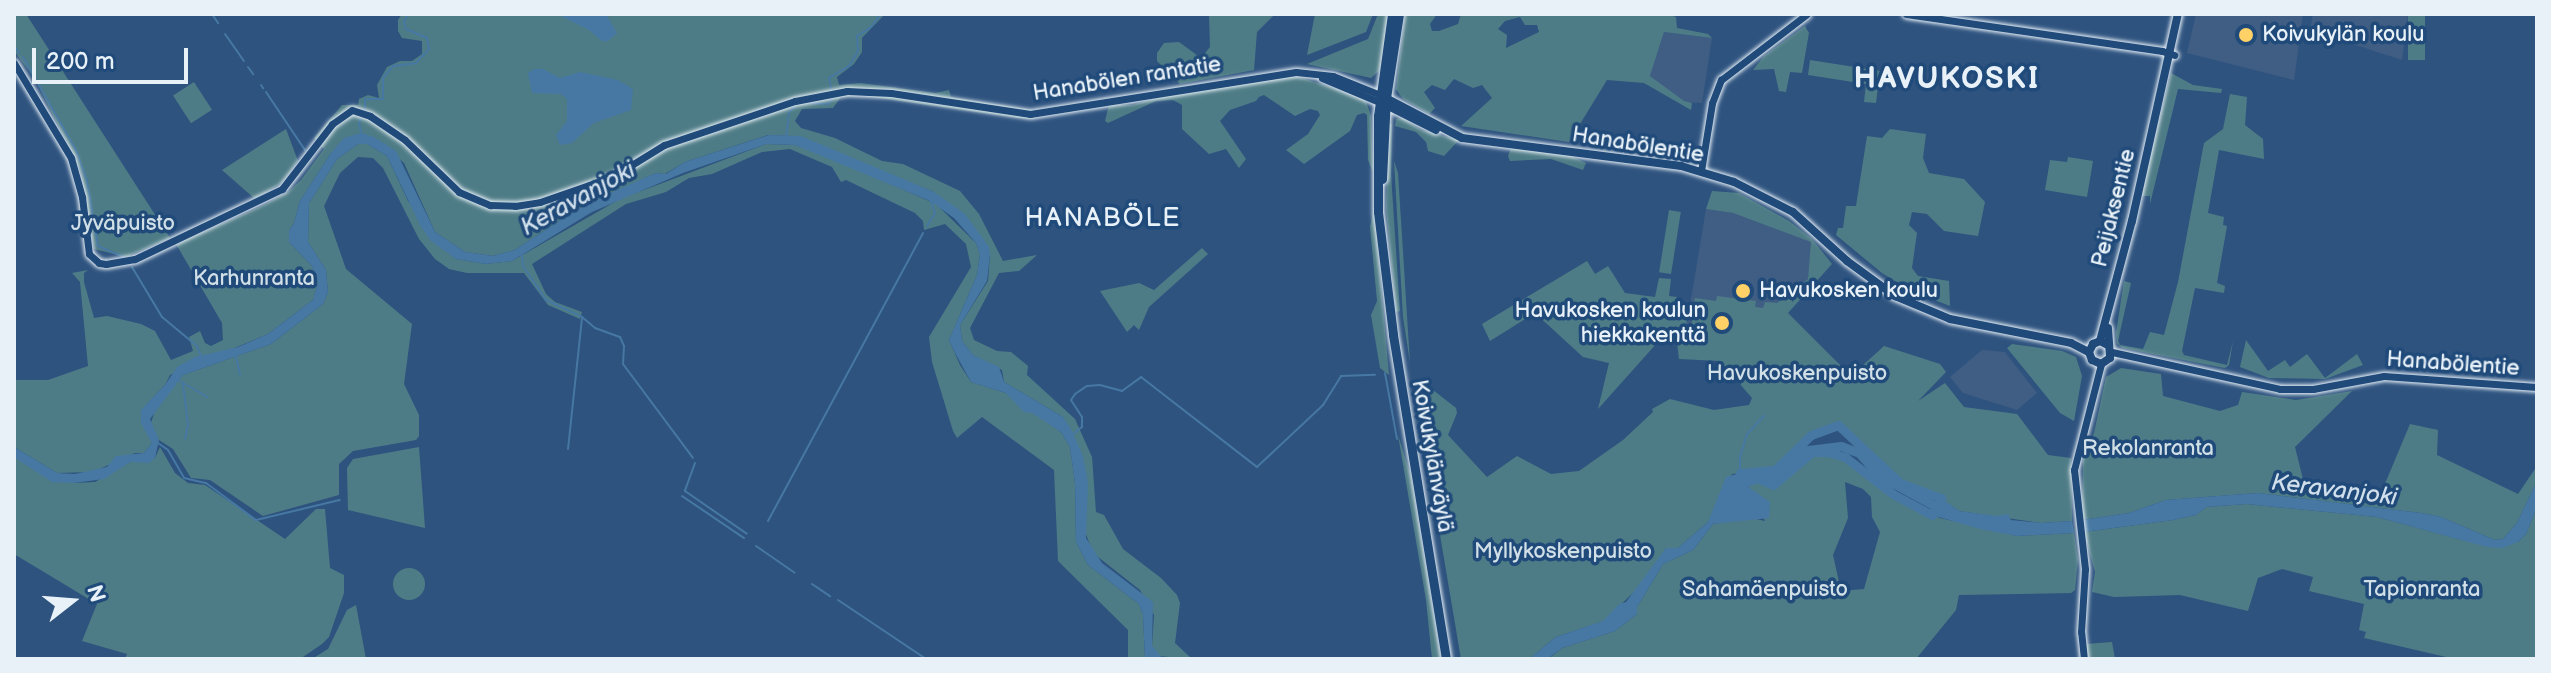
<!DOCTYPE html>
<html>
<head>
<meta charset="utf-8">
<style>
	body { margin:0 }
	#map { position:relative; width:2551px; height:673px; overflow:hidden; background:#2e537f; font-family:"Balsamiq Sans",sans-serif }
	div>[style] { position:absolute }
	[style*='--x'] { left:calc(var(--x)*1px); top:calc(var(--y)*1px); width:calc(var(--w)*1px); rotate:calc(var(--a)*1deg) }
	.built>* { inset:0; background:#405e84 }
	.green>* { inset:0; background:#4e7c86; transform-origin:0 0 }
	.round { border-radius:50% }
	.water>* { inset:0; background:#4678a3 }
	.stream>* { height:2px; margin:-1px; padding:0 1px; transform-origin:1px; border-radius:1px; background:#4678a3 }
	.river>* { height:9px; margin:-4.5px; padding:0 4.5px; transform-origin:4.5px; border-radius:4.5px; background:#4678a3 }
	.roads { filter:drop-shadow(0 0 2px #e8f1f8) drop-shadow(0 0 2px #e8f1f8) }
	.tertiary>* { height:7px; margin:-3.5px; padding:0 3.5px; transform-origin:3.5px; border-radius:3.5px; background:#1f4a7a }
	.secondary>* { height:8px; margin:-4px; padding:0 4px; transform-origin:4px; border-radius:4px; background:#1f4a7a }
	.primary>* { height:9px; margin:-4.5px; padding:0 4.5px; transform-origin:4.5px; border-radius:4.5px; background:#1f4a7a }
	.dots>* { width:22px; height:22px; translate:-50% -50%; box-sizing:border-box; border:4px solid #1f4a7a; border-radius:50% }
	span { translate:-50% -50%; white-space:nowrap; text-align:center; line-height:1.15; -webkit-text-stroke:7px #1f4a7a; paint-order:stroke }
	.poi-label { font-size:22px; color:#e8f1f8 }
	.left { translate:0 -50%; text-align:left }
	.right { translate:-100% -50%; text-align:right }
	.street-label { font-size:22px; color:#e8f1f8 }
	.park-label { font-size:22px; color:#d1dfe7 }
	.water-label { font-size:24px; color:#d0dfeb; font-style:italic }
	.quarter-label { font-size:26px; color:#e8f1f8; letter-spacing:2px }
	.district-label { font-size:30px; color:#e8f1f8; font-weight:700; letter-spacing:2px }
	.frame { position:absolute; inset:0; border:16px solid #e8f1f8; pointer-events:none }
	.north { position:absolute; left:32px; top:561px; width:80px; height:80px; -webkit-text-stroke:6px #1f4a7a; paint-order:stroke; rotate:73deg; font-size:22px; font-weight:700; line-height:32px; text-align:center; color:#e8f1f8 }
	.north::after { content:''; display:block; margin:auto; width:28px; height:36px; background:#e8f1f8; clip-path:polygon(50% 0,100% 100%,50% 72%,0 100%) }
	.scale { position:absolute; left:32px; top:48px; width:156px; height:36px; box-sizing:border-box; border:4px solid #e8f1f8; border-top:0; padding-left:10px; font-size:24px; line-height:28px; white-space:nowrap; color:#e8f1f8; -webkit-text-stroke:6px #1f4a7a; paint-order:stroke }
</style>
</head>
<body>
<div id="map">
	<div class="built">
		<div style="clip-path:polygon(2196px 14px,2303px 14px,2294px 80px,2187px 53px)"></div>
		<div style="clip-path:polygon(2313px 14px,2408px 14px,2402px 60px,2310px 30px)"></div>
		<div style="clip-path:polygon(1664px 32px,1712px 38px,1702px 103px,1684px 102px,1650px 76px)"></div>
		<div style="clip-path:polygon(1706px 209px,1733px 213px,1812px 242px,1808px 279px,1777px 303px,1769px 351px,1710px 349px,1685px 335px)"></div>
		<div style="clip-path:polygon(1982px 350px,2005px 352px,2037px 393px,2017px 410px,1963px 393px,1950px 377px)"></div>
	</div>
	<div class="green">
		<div style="clip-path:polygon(14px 14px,26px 14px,170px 238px,126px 257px,94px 249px,80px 169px,34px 77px,14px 51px)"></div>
		<div style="clip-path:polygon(402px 14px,885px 14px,862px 38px,862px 52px,854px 64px,837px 77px,839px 85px,861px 83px,935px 93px,949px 90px,951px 97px,1032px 110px,1035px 119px,1018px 118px,865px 96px,841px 97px,833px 108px,802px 109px,795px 121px,801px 128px,835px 138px,882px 161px,903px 164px,960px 191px,979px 214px,1003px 261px,1037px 255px,1019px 271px,999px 273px,970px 328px,974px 340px,997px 351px,1011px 352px,1028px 366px,1027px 375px,1075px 419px,1092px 457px,1096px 512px,1104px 515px,1123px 549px,1161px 578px,1177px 595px,1180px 603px,1175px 643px,1192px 659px,1158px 656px,1152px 646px,1154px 615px,1140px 590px,1093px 553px,1084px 529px,1087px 503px,1063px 417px,1004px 382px,1002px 370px,973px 355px,962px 341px,960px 325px,988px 281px,990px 255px,934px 192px,792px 136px,768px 135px,685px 162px,665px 174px,656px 173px,576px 210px,515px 250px,493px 256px,465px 252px,435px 232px,404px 163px,374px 137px,331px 153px,300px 201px,294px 223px,289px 231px,289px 242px,312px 266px,318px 283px,313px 300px,268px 334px,170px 375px,165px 385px,147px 404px,152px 443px,144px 453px,135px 453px,93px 472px,57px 473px,14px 447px,14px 380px,48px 380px,88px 366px,80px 282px,72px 273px,88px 270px,84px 273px,84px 282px,94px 318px,107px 316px,141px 324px,155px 331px,171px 360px,193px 351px,189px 337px,200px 331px,205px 343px,211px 346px,223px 340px,222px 323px,176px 244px,262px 206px,288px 192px,301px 180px,324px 149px,314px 138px,342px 105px,358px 105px,359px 99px,368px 95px,379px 98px,377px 85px,387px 67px,400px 61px,412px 61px,422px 54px,422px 41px,402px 38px,398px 31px,398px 20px)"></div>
		<div style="clip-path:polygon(1209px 14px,1275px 14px,1257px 32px,1254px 70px,1180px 84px,1157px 61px,1157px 53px,1164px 43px,1179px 42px,1201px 58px,1210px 47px)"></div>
		<div style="clip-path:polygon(1315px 14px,1373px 14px,1366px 32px,1307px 55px)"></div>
		<div style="clip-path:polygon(1378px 14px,1389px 14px,1380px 70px,1371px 78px,1307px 64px,1368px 39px)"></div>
		<div style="clip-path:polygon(evenodd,1405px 14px,1437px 14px,1430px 24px,1432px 31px,1439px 31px,1458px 24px,1461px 14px,1667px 14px,1676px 17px,1677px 28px,1708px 34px,1712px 38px,1664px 32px,1650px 76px,1684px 101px,1692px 103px,1691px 110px,1644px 83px,1607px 80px,1569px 142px,1461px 126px,1492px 98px,1482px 85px,1473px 88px,1454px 79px,1445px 90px,1432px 85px,1424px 92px,1435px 108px,1429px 114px,1403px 99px,1396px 89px,1405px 14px,1520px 17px,1525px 25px,1537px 25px,1539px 32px,1506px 48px,1507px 35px,1498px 29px,1505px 21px,1520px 17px)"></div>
		<div style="left:2408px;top:14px;width:17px;height:46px"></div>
		<div style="clip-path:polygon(1805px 26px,1809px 33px,1802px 73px,1790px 72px,1786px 92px,1779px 91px,1774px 69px,1753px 70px,1764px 56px)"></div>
		<div style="clip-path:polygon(1810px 60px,1880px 71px,1876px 103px,1864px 102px,1866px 84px,1808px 75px)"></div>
		<div style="clip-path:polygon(2171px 73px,2193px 85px,2222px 89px,2221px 93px,2178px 89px,2150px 204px,2150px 196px,2142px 196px,2145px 177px)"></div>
		<div style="clip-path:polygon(1296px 76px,1365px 98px,1371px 116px,1373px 172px,1368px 160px,1367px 115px,1364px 113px,1357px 115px,1350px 131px,1304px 164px,1286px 150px,1308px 134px,1320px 115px,1318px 111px,1310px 109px,1295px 116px,1264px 95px,1259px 97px,1256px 101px,1230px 110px,1220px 121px,1246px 159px,1239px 168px,1226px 149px,1209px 154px,1182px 129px,1182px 105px,1173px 100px,1156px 101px,1108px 123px,1105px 121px,1109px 105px,1132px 105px,1170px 95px)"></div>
		<div style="left:194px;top:82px;width:33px;height:25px;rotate:57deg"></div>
		<div style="clip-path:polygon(2230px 94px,2247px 97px,2245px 125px,2263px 139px,2264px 159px,2219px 150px,2208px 213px,2224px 217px,2223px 225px,2227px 226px,2217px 283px,2225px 286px,2224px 293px,2195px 288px,2182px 351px,2184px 355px,2227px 365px,2233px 341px,2229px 365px,2225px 368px,2122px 348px,2117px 343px,2116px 333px,2124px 281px,2131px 283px,2118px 341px,2120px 345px,2143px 349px,2150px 332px,2164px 335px,2178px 282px,2204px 143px,2223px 129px)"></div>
		<div style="clip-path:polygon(1403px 118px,1421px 130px,1459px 140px,1444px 156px,1428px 151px,1426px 142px,1416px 132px,1395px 126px,1396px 119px)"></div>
		<div style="clip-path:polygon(1389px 122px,1392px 125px,1391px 174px,1400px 311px,1396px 312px,1386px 208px)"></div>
		<div style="clip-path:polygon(286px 129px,298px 161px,283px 182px,255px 199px,222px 170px)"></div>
		<div style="clip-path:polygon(1890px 129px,1926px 134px,1923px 158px,1929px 173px,1964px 179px,1985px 202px,1978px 236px,1944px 231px,1927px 214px,1912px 212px,1909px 225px,1917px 233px,1912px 268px,1918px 276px,1949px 281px,1950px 306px,1911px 291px,1882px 273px,1836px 235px,1838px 228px,1843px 228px,1846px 206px,1856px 206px,1867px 136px,1882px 138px)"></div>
		<div style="clip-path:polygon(358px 144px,367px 144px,387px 156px,408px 201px,456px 259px,486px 264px,512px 261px,620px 199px,766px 144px,795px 145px,819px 153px,936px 204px,976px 243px,980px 254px,977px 275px,949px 340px,960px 365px,971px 382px,1006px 393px,1061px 432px,1070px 447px,1075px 483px,1076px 542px,1088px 565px,1139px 604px,1143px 615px,1145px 659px,1128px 659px,1128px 630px,1058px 561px,1054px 470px,982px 417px,957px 438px,953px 431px,932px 362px,929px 337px,971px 267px,966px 244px,945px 224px,924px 230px,923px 221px,915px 213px,846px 180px,841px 182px,832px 167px,790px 149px,762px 152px,712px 174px,689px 178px,666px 192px,626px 204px,532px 264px,546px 294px,555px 302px,582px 312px,580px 319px,548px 305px,524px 273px,467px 273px,449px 269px,435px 259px,419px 239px,383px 168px,373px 158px,358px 157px,340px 173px,324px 206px,346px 269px,412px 324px,404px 384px,419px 415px,419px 436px,416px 440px,353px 451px,339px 464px,339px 495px,263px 516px,210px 480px,191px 478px,173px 449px,159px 440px,150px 426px,156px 407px,183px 375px,271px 344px,323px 304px,328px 292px,326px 270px,308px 242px,309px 203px,337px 159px)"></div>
		<div style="clip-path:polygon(1511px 148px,1571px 156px,1586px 163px,1583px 170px,1551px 159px,1510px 161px,1508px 156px)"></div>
		<div style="clip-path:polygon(2068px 157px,2093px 161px,2087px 197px,2045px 190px,2050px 160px,2067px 162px)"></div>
		<div style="clip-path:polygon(1394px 161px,1398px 173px,1410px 363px,1403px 317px)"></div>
		<div style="clip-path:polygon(1712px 191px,1739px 193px,1789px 221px,1812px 239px,1832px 264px,1788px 313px,1851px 376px,1884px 346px,1940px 364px,1946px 372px,1918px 401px,1945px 383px,1964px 407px,2017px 414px,2048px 455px,2071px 458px,2072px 521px,2041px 523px,1959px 511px,1930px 491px,1909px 488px,1900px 483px,1838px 425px,1811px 435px,1775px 470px,1732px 474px,1708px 522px,1678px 548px,1666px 548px,1642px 584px,1604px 621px,1556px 637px,1529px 659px,1461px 659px,1417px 399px,1421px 391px,1433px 390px,1456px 408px,1457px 413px,1448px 435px,1487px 477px,1517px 456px,1551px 474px,1579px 471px,1623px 440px,1653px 412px,1652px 409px,1670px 399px,1714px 410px,1749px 405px,1752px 398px,1720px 361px,1679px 359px,1677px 343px,1665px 334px,1598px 409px,1609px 363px,1583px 357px,1535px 313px,1490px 341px,1482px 324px,1587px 261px,1595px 274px,1608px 266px,1625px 293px,1655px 297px,1659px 278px,1671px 279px,1669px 296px,1677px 297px,1673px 318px,1687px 320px,1685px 335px,1699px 345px,1691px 329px,1695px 298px,1716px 301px,1717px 296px,1756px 301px,1755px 307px,1763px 308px,1765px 302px,1777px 303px,1808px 279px,1811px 242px,1733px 213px,1706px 209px)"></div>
		<div style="clip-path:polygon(1374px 206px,1389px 375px,1380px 368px,1371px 315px,1377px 301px,1370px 227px)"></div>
		<div style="left:1669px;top:210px;width:12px;height:63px;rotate:9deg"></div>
		<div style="clip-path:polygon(1202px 248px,1208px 254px,1149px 307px,1139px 330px,1134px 325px,1127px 332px,1100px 291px,1139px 283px,1154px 290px)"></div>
		<div style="clip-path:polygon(2246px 340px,2268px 371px,2285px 360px,2290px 367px,2307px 354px,2325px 378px,2357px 354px,2363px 365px,2325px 379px,2269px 378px,2240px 367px)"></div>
		<div style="clip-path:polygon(2012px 344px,2062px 351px,2076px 357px,2082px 376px,2074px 421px,2060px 413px,2007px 348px)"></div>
		<div style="clip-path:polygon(2121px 368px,2161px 374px,2163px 396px,2220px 411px,2238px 405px,2242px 392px,2296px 400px,2352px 391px,2295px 447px,2303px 479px,2349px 496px,2379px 498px,2410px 424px,2438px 430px,2437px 455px,2518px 494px,2537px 466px,2537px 481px,2517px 523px,2503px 539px,2495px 540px,2441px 517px,2421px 513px,2258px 493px,2166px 500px,2129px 513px,2082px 520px,2083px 460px,2094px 433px,2106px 377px)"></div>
		<div style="clip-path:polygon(1398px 435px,1411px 476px,1441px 659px,1432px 659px,1426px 600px)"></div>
		<div style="clip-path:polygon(160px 447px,175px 473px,188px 483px,205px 485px,285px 539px,316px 509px,325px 509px,330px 568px,344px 575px,344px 593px,329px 637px,322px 644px,300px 659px,125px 659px,127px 654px,82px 641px,97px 604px,14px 554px,14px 457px,74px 483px,95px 482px,130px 462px,155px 458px)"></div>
		<div style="clip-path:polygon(419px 447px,425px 528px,348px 510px,347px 468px,353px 459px)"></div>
		<div style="clip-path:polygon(evenodd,1817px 450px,1845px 457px,1893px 494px,1940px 518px,2017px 536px,2074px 533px,2078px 560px,2075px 590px,2071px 593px,1959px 595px,1956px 610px,1916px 659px,1548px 659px,1562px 648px,1615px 631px,1637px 614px,1637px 607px,1663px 564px,1693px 550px,1713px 524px,1752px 518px,1765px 521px,1752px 490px,1744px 483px,1757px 478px,1773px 485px,1817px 450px,1845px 482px,1863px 489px,1871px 497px,1872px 517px,1880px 532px,1864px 589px,1841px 591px,1833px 555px,1848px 518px,1845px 482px)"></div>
		<div style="clip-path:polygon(2246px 504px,2377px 517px,2466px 541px,2518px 542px,2526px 534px,2537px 507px,2537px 659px,2455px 659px,2364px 638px,2366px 632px,2359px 630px,2364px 604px,2309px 591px,2313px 577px,2282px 569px,2258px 578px,2248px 611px,2180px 595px,2114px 597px,2092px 592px,2095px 572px,2084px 532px,2173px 520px,2196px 515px,2206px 507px)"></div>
		<div class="round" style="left:393px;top:568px;width:32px;height:32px"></div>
		<div style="clip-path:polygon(356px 605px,366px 659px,312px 659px,328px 649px,347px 610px)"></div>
		<div style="clip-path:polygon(2112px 642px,2115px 659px,2087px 659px,2086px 644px)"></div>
	</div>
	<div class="water">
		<div style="clip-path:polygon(557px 14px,606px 14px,617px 33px,608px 41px,602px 41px,589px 30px)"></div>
		<div style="clip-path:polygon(534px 69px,543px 69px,560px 78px,580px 72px,618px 80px,633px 89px,631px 110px,594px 123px,572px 143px,560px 145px,556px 135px,567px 121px,567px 99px,561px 94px,532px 93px,528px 73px)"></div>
		<div style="clip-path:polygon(361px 133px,374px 137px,396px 151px,435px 232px,465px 252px,493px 256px,515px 250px,576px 210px,617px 190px,656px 173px,666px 174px,685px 162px,769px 135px,801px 136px,934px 192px,965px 214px,989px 247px,990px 255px,987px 281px,960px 325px,962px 341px,973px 355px,999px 367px,1004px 382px,1063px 417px,1070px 427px,1083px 456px,1088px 483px,1086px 538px,1102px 563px,1153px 602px,1152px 646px,1163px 659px,1145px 659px,1143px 615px,1139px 604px,1088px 565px,1076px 542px,1075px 483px,1070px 447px,1061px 432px,1032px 413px,1024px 412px,1006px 393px,971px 382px,955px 353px,949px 340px,977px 275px,980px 254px,976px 243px,954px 218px,930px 201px,795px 145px,766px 144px,683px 173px,592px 212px,512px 261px,486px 264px,456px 259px,431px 241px,420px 225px,387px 156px,367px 144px,358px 144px,337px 159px,309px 203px,308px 242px,326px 270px,328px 292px,323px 304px,271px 344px,183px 375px,150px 419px,159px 440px,155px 458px,149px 463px,130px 462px,104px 479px,74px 483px,52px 482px,14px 457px,14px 447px,57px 473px,75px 474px,107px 467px,116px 456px,144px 453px,152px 443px,141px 423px,141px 410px,165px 385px,177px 367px,195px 357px,238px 347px,268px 334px,313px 300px,318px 283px,312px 266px,289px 242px,289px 231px,294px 223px,300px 201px,331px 153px,344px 138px)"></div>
		<div style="clip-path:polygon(1740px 473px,1747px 477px,1744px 484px,1770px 502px,1769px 518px,1713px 524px,1693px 550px,1663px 564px,1637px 607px,1637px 614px,1615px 631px,1562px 648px,1547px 659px,1529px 659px,1556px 637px,1603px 621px,1619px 604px,1626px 602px,1666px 548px,1678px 548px,1708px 522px,1726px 477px)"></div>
		<div style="clip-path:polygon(2537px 481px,2537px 507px,2526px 534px,2518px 542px,2502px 548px,2487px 547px,2377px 517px,2246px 504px,2206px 507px,2196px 515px,2173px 520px,2084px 532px,2082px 520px,2129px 513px,2166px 500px,2258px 493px,2421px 513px,2441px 517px,2495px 540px,2503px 539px,2517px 523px)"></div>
		<div style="clip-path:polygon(1941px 498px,1959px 511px,1997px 516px,2008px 514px,2011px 520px,2041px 523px,2072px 521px,2074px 533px,2017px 536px,1980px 529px,1932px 515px)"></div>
	</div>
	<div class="stream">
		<div style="--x:212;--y:14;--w:11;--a:56"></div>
		<div style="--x:225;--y:34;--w:33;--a:55"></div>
		<div style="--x:14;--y:46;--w:9;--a:54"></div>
		<div style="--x:23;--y:57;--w:107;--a:60.3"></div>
		<div style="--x:76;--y:150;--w:33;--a:70"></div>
		<div style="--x:87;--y:181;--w:66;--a:80.4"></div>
		<div style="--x:98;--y:246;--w:28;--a:23"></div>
		<div style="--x:248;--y:67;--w:9;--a:54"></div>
		<div style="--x:261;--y:85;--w:4;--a:56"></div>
		<div style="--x:831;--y:89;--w:11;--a:-100"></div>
		<div style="--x:829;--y:78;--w:23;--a:-31"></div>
		<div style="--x:849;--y:66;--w:17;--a:-59"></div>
		<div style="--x:858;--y:51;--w:15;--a:-94"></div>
		<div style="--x:857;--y:36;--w:15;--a:-32"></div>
		<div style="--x:870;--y:28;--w:18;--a:-52"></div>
		<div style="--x:266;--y:92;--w:70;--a:56.1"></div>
		<div style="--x:809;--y:103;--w:19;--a:3"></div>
		<div style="--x:828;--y:104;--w:6;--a:-51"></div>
		<div style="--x:362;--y:136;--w:13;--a:-103"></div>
		<div style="--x:359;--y:123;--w:15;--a:-67"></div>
		<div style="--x:365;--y:109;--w:10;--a:-90"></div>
		<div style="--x:365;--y:99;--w:18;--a:0"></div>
		<div style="--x:383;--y:99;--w:21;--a:-90"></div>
		<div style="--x:383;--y:78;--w:16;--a:-50"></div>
		<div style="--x:393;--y:66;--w:23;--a:-7"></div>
		<div style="--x:416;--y:63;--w:19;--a:-47"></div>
		<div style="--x:429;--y:49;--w:11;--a:-100"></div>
		<div style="--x:427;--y:38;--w:23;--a:-157"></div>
		<div style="--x:406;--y:29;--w:7;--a:-106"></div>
		<div style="--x:404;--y:22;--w:9;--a:-63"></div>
		<div style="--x:786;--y:137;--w:25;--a:-83"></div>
		<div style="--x:789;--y:112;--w:8;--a:-40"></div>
		<div style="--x:927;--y:226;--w:15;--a:-58"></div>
		<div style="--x:935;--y:213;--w:15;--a:-110"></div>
		<div style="--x:522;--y:253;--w:13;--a:86"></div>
		<div style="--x:523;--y:266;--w:41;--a:55.9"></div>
		<div style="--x:546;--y:300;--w:40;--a:25"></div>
		<div style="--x:582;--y:317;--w:17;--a:40"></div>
		<div style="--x:595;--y:328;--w:27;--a:20"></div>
		<div style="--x:620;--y:337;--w:10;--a:66"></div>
		<div style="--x:624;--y:346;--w:18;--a:93"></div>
		<div style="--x:623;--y:364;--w:117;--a:53.3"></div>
		<div style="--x:132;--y:267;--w:58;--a:59"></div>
		<div style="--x:162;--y:317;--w:45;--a:39.6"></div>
		<div style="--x:197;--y:346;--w:11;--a:68"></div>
		<div style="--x:236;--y:357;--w:18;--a:77"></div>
		<div style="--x:1385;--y:373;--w:67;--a:79.7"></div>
		<div style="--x:178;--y:380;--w:34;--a:30"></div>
		<div style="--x:183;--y:384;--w:41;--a:83"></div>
		<div style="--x:188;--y:425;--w:14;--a:102"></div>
		<div style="--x:1072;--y:435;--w:13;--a:-39"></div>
		<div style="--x:1082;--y:427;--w:10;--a:-90"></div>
		<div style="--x:1082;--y:417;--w:20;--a:-123"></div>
		<div style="--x:1071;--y:400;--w:7;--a:-56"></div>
		<div style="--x:1075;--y:394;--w:14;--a:-34"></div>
		<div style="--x:1087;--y:386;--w:13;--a:-4"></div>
		<div style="--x:1100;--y:385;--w:23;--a:15"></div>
		<div style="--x:1122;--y:391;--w:24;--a:-36"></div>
		<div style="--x:1141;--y:377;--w:147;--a:37.8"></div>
		<div style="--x:1257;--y:467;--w:91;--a:-43.2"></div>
		<div style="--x:1323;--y:405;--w:34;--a:-58"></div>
		<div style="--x:1341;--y:376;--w:34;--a:-2"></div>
		<div style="--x:158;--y:443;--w:12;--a:35"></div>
		<div style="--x:168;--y:450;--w:32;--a:60"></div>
		<div style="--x:184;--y:478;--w:23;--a:13"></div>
		<div style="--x:206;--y:483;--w:62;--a:36.5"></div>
		<div style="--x:256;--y:520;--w:86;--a:-13.4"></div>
		<div style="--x:568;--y:449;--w:131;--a:-83.9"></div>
		<div style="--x:695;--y:463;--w:30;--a:110"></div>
		<div style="--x:685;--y:491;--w:75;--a:34.7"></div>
		<div style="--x:1740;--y:474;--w:17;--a:-90"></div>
		<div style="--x:1740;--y:457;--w:24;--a:-73"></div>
		<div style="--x:1747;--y:434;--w:25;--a:-47"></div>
		<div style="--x:682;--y:496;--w:75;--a:34.1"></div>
		<div style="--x:768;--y:521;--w:327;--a:-61.7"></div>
		<div style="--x:756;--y:546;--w:47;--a:34.7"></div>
		<div style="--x:812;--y:584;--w:22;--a:34"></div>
		<div style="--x:838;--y:600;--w:106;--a:33.8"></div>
	</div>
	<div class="river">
		<div style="--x:1838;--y:425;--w:85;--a:43.1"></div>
		<div style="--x:1900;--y:483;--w:44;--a:20.1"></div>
		<div style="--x:1941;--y:498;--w:19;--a:118"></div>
		<div style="--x:1932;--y:515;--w:44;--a:-151.7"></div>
		<div style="--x:1893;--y:494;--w:61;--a:-142.4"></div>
		<div style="--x:1845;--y:457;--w:19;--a:-164"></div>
		<div style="--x:1827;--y:452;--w:15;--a:180"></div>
		<div style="--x:1812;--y:452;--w:51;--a:139.8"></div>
		<div style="--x:1773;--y:485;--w:17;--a:-156"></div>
		<div style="--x:1757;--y:478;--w:14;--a:159"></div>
		<div style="--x:1744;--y:483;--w:7;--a:-63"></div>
		<div style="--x:1747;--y:477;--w:8;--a:-150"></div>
		<div style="--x:1740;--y:473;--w:35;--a:-5"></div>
		<div style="--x:1775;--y:470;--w:50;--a:-44.2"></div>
		<div style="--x:1811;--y:435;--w:29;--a:-20"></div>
		<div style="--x:1739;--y:481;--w:20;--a:-18"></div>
		<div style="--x:1758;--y:475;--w:16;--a:18"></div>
		<div style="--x:1773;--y:480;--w:46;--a:-40.6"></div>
		<div style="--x:1808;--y:450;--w:33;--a:-7"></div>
		<div style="--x:1841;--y:446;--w:19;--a:21"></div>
		<div style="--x:1859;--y:453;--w:31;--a:48"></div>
		<div style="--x:1880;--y:476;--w:75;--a:28.6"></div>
	</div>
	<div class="roads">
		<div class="tertiary">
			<div style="--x:1906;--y:14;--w:259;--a:8.2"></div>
			<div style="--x:2162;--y:51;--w:13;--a:18"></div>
			<div style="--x:14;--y:63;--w:111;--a:59"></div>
			<div style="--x:71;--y:158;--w:41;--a:74.2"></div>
			<div style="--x:82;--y:197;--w:57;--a:83"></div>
			<div style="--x:89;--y:254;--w:13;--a:42"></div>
			<div style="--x:99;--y:263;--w:7;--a:8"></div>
			<div style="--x:106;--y:264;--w:29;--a:-10"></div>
			<div style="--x:135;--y:259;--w:163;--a:-25.5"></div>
			<div style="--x:282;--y:189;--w:82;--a:-52.4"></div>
			<div style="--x:332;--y:124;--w:24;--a:-35"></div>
			<div style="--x:352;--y:110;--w:19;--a:18"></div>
			<div style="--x:370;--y:116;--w:42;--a:34.4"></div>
			<div style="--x:405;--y:140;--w:75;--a:43.9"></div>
			<div style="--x:459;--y:192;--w:34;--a:23"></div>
			<div style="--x:490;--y:205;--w:25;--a:2"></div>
			<div style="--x:515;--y:206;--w:25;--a:-9"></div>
			<div style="--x:540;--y:202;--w:76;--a:-19.1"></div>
			<div style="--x:612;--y:177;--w:61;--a:-31.6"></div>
			<div style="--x:664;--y:145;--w:138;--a:-18.6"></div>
			<div style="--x:795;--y:101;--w:53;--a:-10.9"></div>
			<div style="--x:847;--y:91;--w:44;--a:2.6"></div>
			<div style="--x:891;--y:93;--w:141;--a:8.6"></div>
			<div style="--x:1030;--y:114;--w:269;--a:-9"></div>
			<div style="--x:1296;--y:72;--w:37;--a:6"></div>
			<div style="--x:1333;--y:76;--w:51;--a:22"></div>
			<div style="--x:1322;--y:78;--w:62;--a:22.8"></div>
			<div style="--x:1701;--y:171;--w:69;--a:-80.8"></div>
			<div style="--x:1712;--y:103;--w:25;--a:-69"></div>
			<div style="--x:1721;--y:80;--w:108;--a:-37.5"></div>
			<div style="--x:2112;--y:352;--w:172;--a:12.4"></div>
			<div style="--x:2280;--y:389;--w:33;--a:0"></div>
			<div style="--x:2313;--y:389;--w:72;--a:-10.4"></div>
			<div style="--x:2384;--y:376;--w:153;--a:4.1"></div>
			<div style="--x:2084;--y:659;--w:27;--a:-96"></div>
			<div style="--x:2081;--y:632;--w:63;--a:-86.4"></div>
			<div style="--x:2085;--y:569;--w:100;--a:-96.3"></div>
			<div style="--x:2074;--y:470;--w:109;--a:-75.7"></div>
		</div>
		<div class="secondary">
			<div style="--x:1384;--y:97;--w:88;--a:27.7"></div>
			<div style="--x:1462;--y:138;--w:221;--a:7.3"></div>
			<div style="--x:1681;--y:166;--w:55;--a:16.8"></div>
			<div style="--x:1734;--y:182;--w:66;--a:27"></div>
			<div style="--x:1793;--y:212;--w:73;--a:42.2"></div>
			<div style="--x:1847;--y:261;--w:59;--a:36.1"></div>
			<div style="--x:1895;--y:296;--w:60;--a:22.7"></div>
			<div style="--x:1950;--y:319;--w:123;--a:11.2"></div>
			<div style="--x:2071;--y:343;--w:20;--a:27"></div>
			<div style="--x:1384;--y:104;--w:58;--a:26.6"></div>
			<div style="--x:2108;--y:328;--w:30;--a:86"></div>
			<div style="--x:2110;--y:358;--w:11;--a:146"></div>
			<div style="--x:2101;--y:364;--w:10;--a:-156"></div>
			<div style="--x:2092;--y:360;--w:9;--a:-111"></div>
			<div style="--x:2089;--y:352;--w:9;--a:-63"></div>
			<div style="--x:2093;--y:344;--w:8;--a:-23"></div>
			<div style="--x:2100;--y:341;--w:9;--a:27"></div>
			<div style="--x:2100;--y:341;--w:124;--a:-75.1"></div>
			<div style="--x:2132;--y:221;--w:212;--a:-77.5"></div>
		</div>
		<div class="primary">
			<div style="--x:1392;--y:14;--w:103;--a:97.8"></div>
			<div style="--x:1378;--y:116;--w:96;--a:90"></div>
			<div style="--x:1378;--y:212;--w:124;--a:83"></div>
			<div style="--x:1393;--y:335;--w:328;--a:80.7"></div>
			<div style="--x:1382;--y:179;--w:81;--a:-87.2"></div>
			<div style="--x:1386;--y:98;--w:85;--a:-81.2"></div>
		</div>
	</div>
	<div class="dots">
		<div style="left:2246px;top:35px;background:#ffd166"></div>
		<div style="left:1743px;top:291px;background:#ffd166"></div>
		<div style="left:1722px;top:323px;background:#ffd166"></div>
	</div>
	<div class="poi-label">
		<span class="left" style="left:2262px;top:35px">Koivukylän koulu</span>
		<span class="left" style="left:1759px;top:291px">Havukosken koulu</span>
		<span class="right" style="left:1706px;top:323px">Havukosken koulun<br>hiekkakenttä</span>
	</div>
	<div class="street-label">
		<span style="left:1127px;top:79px;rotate:-9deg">Hanabölen rantatie</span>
		<span style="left:1638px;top:145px;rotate:9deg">Hanabölentie</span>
		<span style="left:2114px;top:208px;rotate:-76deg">Peijaksentie</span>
		<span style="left:2453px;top:364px;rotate:4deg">Hanabölentie</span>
		<span style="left:1432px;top:456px;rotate:80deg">Koivukylänväylä</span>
	</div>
	<div class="park-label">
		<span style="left:123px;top:224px">Jyväpuisto</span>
		<span style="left:254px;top:279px">Karhunranta</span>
		<span style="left:1797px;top:374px">Havukoskenpuisto</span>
		<span style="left:2148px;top:449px">Rekolanranta</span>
		<span style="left:1563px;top:552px">Myllykoskenpuisto</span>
		<span style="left:1765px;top:590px">Sahamäenpuisto</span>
		<span style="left:2422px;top:590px">Tapionranta</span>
	</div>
	<div class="water-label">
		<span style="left:578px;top:199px;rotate:-29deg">Keravanjoki</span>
		<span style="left:2334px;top:490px;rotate:7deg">Keravanjoki</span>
	</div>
	<div class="quarter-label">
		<span style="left:1103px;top:219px">HANABÖLE</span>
	</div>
	<div class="district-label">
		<span style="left:1947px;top:79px">HAVUKOSKI</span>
	</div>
	<div class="frame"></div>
	<div class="north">N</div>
	<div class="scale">200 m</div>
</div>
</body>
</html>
